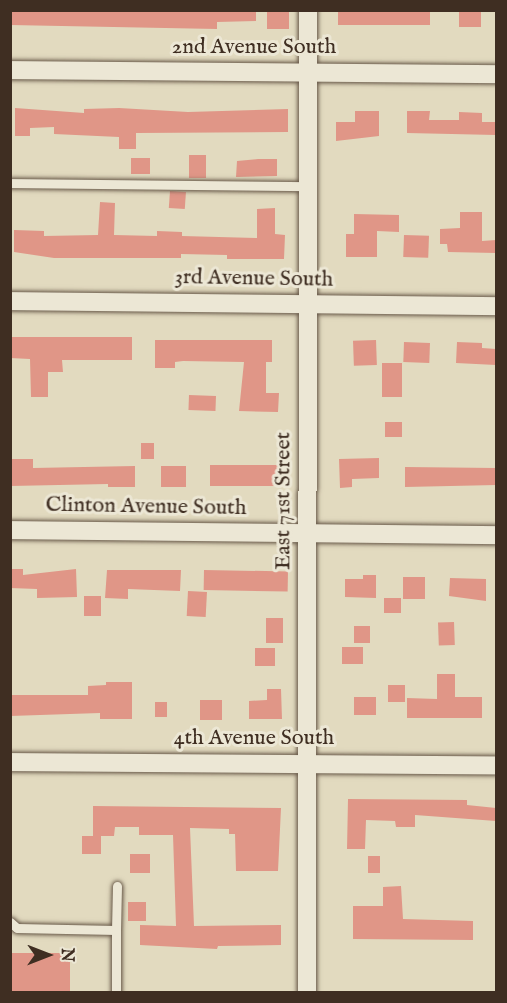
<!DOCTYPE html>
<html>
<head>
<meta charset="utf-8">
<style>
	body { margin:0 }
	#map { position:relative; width:507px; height:1003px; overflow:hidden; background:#e2dabf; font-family:"IM FELL English",serif }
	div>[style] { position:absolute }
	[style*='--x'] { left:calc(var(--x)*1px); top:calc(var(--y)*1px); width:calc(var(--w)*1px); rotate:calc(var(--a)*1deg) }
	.building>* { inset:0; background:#e09687; transform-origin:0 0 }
	.roads { filter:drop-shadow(0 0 2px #685949) drop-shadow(0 0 2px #685949) }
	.service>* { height:9px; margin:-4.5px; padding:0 4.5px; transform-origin:4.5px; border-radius:4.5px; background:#ece7d5 }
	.minor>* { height:18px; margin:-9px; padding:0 9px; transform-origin:9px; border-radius:9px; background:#ece7d5 }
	span { translate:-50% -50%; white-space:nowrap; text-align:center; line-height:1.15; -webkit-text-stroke:6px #ece7d5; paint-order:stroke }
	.street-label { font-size:22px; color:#3f2e22 }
	.frame { position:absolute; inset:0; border:12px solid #3f2e22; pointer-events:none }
	.north { position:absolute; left:18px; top:925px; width:60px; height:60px; -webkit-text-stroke:4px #ece7d5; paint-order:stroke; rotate:90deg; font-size:16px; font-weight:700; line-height:24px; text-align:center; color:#3f2e22 }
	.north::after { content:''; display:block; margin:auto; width:21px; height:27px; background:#3f2e22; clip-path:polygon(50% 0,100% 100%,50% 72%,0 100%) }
</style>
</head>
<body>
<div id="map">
	<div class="building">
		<div style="clip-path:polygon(10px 10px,256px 10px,256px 21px,217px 22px,217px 29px,10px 25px)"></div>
		<div style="left:267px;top:10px;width:22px;height:19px"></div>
		<div style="left:338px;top:10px;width:92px;height:15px"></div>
		<div style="left:459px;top:10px;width:22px;height:17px"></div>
		<div style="clip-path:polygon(15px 108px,84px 113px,84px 109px,119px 108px,188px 112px,288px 109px,288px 132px,136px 133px,136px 149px,119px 149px,119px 137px,54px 134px,54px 127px,30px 128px,30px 136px,15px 136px)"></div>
		<div style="clip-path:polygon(355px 111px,379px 111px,379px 136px,336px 141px,336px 122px,355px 122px)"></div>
		<div style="clip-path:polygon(407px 111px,430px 111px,429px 120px,459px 120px,459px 112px,482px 113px,482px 122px,496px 122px,496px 135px,407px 133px)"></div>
		<div style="left:189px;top:155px;width:17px;height:23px"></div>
		<div style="left:131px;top:158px;width:19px;height:16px"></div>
		<div style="clip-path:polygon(258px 159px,277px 159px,277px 176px,236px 177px,237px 161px)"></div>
		<div style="left:170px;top:191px;width:16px;height:17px;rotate:4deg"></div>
		<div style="clip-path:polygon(100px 202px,115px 203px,114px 235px,157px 236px,157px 231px,182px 232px,182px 236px,257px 238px,257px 209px,275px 208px,275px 234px,285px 235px,284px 259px,227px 259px,227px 255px,181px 254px,181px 258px,54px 258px,14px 252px,14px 230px,44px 231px,44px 236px,98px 235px)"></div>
		<div style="clip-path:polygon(460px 212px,482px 212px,482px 241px,496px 240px,496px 253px,448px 252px,447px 244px,440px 244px,440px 229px,460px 228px)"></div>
		<div style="clip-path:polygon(354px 214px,399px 215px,399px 232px,377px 231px,377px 257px,346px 257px,346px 234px,354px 234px)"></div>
		<div style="left:404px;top:235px;width:25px;height:22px;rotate:2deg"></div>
		<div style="clip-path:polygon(10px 337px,132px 337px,132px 360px,62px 360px,63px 372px,48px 372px,48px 397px,31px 397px,30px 359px,10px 358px)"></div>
		<div style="clip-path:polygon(155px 340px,272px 340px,272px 362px,266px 362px,266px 393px,279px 393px,278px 412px,239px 411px,244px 362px,183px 361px,175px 362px,175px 368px,155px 368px)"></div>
		<div style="left:376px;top:340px;width:25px;height:23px;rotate:88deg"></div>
		<div style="left:404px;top:342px;width:26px;height:20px;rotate:2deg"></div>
		<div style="clip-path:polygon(457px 342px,482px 343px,482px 348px,496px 349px,496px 365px,456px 363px)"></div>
		<div style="left:382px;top:363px;width:20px;height:34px"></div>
		<div style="left:189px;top:395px;width:27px;height:15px;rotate:2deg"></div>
		<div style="left:385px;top:422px;width:17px;height:15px"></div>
		<div style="left:141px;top:443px;width:13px;height:16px"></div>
		<div style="clip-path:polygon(379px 458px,379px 478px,352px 479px,352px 487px,340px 488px,339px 459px)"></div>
		<div style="clip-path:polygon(10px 459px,33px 459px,33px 468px,135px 466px,135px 487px,108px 487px,108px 484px,10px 486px)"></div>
		<div style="left:279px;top:465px;width:21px;height:69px;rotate:90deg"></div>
		<div style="left:186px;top:466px;width:21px;height:25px;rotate:90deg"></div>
		<div style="clip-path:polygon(405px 467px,496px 468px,496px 485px,405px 487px)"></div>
		<div style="clip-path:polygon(10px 569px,23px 569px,23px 575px,76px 569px,77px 597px,37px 598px,37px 589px,10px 588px)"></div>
		<div style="clip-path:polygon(107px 570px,181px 570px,180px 591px,128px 589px,128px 599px,105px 598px)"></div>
		<div style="left:204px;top:570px;width:84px;height:20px;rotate:1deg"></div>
		<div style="clip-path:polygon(363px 575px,376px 575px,376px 598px,345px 597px,345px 579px,363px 579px)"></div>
		<div style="left:403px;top:577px;width:22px;height:22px"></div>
		<div style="clip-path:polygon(450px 578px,486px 579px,486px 601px,449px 596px)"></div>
		<div style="left:188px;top:591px;width:19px;height:25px;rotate:3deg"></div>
		<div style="left:84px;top:596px;width:17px;height:20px"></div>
		<div style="left:384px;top:598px;width:17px;height:15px"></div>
		<div style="left:266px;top:618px;width:17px;height:25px"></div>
		<div style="left:454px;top:622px;width:23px;height:16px;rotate:88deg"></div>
		<div style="left:354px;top:626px;width:16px;height:17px"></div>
		<div style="left:342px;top:647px;width:21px;height:17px"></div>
		<div style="left:275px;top:648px;width:18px;height:20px;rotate:90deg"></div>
		<div style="clip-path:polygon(437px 674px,455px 674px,455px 697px,482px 697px,482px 718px,407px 718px,407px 698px,437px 699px)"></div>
		<div style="clip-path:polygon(106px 682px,132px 682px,132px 719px,100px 719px,100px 713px,10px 716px,10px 695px,88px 695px,88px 686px,106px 685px)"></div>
		<div style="left:388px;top:685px;width:17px;height:17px"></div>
		<div style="clip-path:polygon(267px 689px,281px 689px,282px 719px,249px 719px,249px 701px,267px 700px)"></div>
		<div style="left:354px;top:697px;width:22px;height:18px"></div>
		<div style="left:200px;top:700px;width:22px;height:20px"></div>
		<div style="left:155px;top:702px;width:12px;height:15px"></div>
		<div style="clip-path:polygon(348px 799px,467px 800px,467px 805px,496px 808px,496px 821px,415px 815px,415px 827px,396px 827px,395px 821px,366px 820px,365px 849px,347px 849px)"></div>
		<div style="clip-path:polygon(93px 806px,281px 808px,278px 871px,236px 871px,235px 834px,229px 834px,229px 829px,190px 828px,194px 926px,281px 925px,281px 945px,218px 946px,217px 949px,140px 945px,140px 925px,176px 926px,173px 835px,139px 835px,139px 827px,115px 827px,114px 836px,93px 836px)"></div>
		<div style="left:82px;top:836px;width:19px;height:18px"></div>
		<div style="left:130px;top:854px;width:20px;height:19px"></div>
		<div style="left:368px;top:856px;width:12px;height:17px"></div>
		<div style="clip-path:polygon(401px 886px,403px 919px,473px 921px,473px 940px,353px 939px,353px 906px,383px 906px,383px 887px)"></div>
		<div style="left:128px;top:902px;width:18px;height:19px"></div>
		<div style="left:10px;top:953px;width:60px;height:40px"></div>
	</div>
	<div class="roads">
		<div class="service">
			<div style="--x:10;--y:183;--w:298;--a:0.6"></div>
			<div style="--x:10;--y:922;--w:9;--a:41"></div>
			<div style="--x:17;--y:928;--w:99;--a:1.2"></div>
			<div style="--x:116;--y:930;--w:62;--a:90"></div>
			<div style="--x:116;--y:930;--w:44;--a:-88.7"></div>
		</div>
		<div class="minor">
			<div style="--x:10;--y:70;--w:486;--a:0.5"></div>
			<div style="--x:10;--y:301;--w:486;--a:0.6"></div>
			<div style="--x:10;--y:530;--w:486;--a:0.6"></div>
			<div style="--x:10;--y:762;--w:486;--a:0.4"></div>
			<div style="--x:307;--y:992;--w:982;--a:-89.94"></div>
		</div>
	</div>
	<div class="street-label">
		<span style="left:254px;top:48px">2nd Avenue South</span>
		<span style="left:254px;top:279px;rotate:1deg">3rd Avenue South</span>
		<span style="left:284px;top:501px;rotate:-90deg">East 71st Street</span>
		<span style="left:146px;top:507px;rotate:1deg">Clinton Avenue South</span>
		<span style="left:254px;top:739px">4th Avenue South</span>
	</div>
	<div class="frame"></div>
	<div class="north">N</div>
</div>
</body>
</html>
